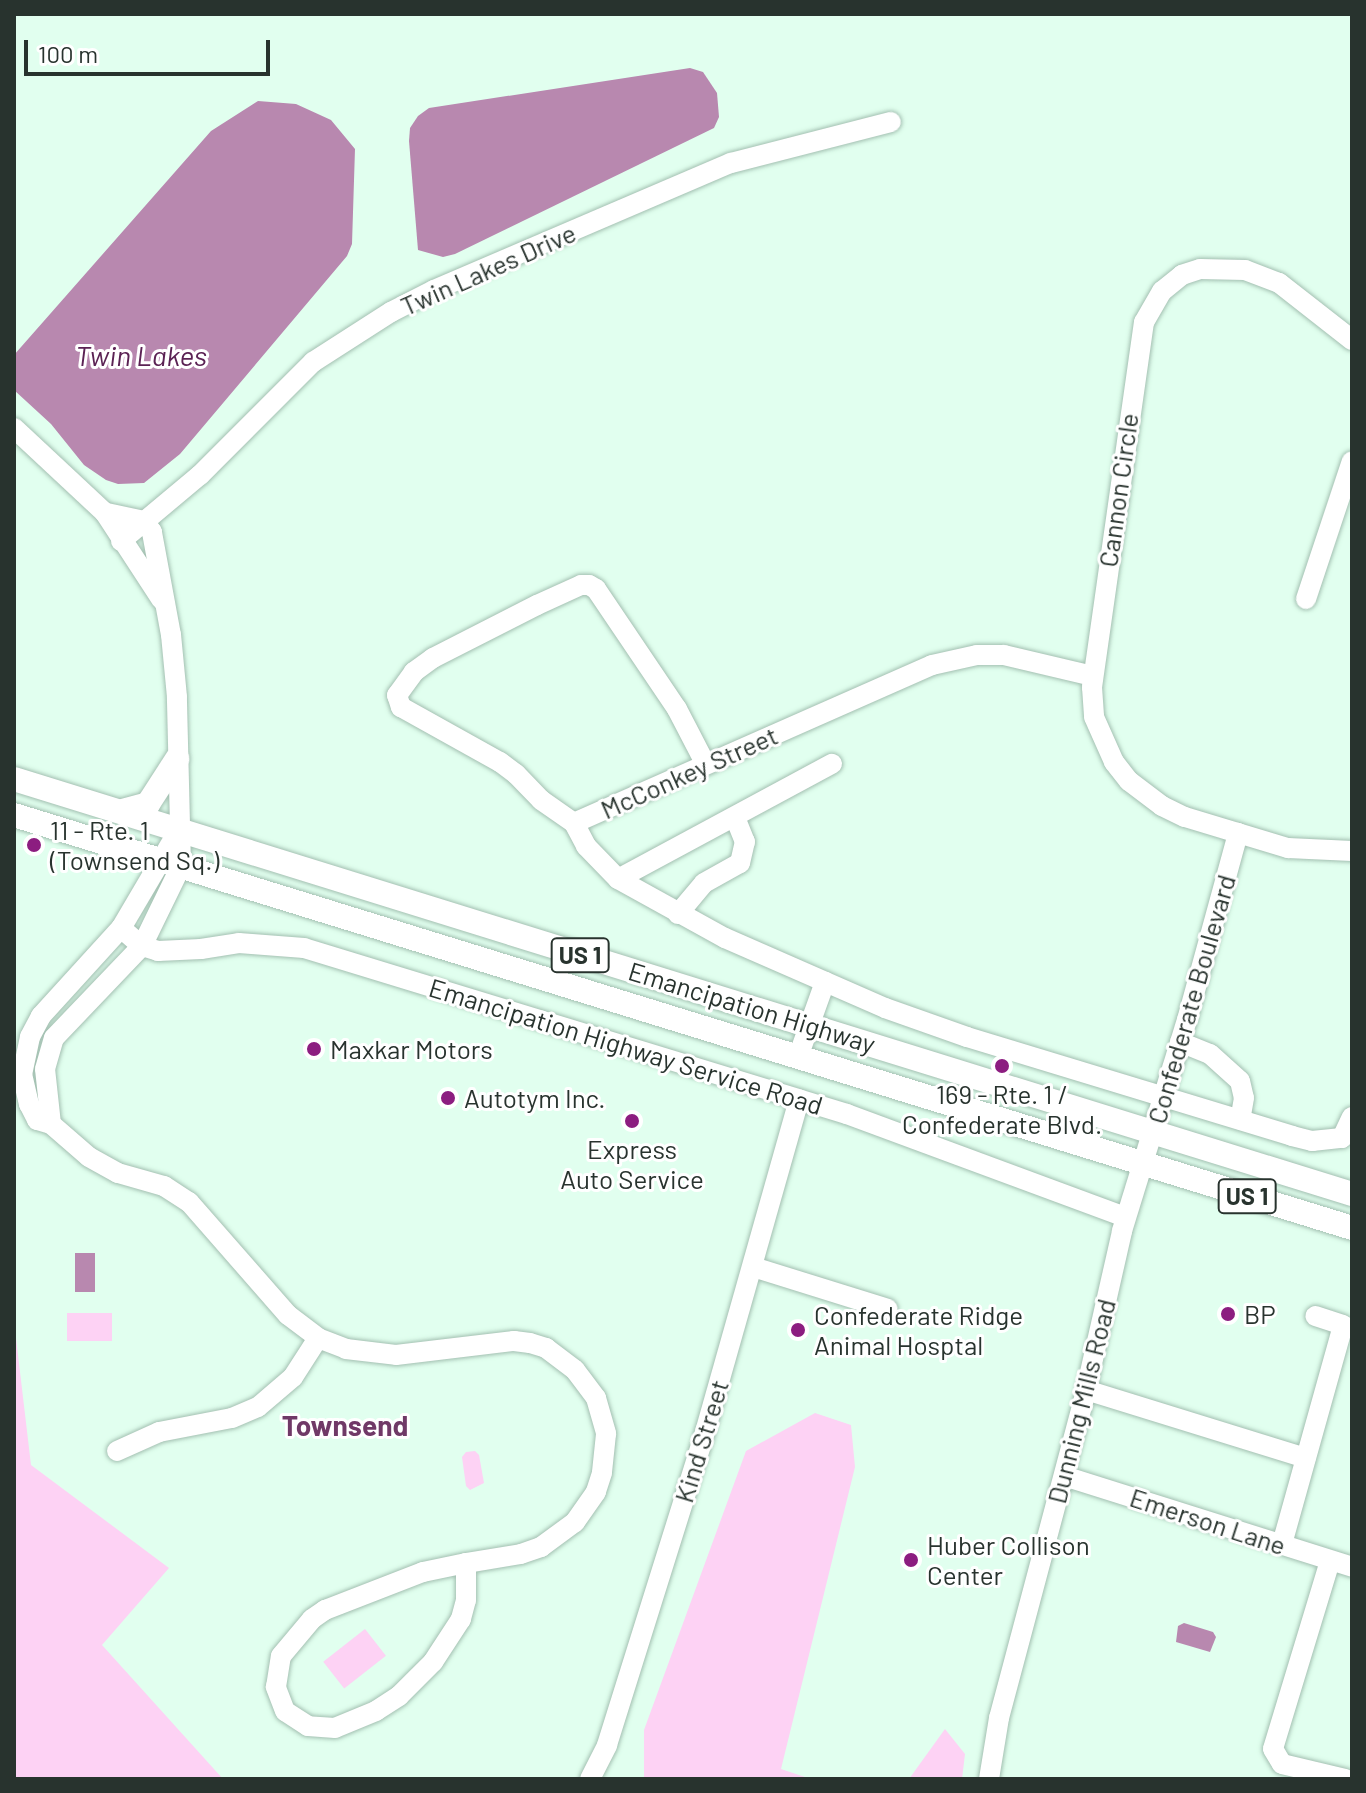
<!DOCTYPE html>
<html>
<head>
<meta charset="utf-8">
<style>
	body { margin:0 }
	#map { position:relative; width:1366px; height:1793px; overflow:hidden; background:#e1ffef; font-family:Barlow,sans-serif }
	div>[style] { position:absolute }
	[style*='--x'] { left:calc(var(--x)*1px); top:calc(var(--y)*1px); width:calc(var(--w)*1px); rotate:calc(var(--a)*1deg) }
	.green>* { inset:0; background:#fdd2f4; transform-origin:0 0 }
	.water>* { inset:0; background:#b888af; transform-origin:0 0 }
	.roads { filter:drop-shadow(0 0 2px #a3c0b1) drop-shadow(0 0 2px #a3c0b1) }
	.minor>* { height:20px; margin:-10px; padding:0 10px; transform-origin:10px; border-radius:10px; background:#fff }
	.major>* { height:24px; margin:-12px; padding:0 12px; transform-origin:12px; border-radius:12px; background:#fff }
	.dots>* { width:22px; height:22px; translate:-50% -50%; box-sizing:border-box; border:4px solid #fff; border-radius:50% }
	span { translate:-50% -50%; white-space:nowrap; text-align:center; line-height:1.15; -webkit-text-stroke:6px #fff; paint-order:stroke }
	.shield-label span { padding:2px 6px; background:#fff; border:2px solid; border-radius:6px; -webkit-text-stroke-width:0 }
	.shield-label { font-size:24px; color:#28332e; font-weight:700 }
	.street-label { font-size:26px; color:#28332e }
	.poi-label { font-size:26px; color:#28332e }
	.left { translate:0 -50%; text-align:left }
	.water-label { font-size:28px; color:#5b2254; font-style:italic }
	.neighbourhood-label { font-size:28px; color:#703967; font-weight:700 }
	.frame { position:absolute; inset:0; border:16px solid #28332e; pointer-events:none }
	.scale { position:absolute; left:24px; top:40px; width:246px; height:36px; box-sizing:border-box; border:4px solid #28332e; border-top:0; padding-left:10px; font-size:24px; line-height:28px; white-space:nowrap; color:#28332e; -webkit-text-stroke:6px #fff; paint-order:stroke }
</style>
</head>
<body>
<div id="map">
	<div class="green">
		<div style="left:112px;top:1313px;width:28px;height:45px;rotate:90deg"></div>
		<div style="clip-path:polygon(14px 1321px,31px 1465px,169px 1568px,102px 1645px,223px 1779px,14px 1779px)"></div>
		<div style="clip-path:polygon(815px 1413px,851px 1425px,855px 1467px,781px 1769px,811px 1779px,644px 1779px,644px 1730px,746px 1451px)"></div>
		<div style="clip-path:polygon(475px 1451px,479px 1455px,484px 1483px,470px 1490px,466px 1486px,462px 1457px,466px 1452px)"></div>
		<div style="left:365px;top:1629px;width:34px;height:53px;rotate:52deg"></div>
		<div style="clip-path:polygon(945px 1729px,965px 1754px,962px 1779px,909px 1779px)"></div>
	</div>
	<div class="water">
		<div style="clip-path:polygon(690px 68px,703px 72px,717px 93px,719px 117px,714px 128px,455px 254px,443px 257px,418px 250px,409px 141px,410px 128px,418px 116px,429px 108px)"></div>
		<div style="clip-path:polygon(258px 101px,296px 104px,331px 120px,355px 149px,352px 244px,347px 256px,180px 454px,144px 483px,118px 484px,106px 480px,84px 465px,51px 424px,14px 390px,14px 355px,211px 131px)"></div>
		<div style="left:75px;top:1253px;width:20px;height:39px"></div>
		<div style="clip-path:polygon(1184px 1623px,1213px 1632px,1216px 1637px,1210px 1652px,1176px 1642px,1178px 1626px)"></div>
	</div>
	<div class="roads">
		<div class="minor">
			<div style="--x:1352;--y:340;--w:93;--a:-142"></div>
			<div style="--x:1279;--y:283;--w:36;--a:-159"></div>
			<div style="--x:1245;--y:270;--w:45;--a:-178.7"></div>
			<div style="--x:1200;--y:269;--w:19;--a:162"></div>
			<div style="--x:1182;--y:275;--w:26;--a:141"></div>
			<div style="--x:1162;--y:291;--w:36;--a:120"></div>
			<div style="--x:1144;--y:322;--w:369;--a:98.1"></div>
			<div style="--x:1092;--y:687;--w:30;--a:86"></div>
			<div style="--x:1094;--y:717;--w:49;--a:66"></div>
			<div style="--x:1114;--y:762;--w:24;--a:52"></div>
			<div style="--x:1129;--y:781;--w:41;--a:37.1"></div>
			<div style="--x:1162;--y:806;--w:25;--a:26"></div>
			<div style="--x:1185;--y:817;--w:108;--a:16.8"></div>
			<div style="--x:1288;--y:848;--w:64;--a:2.7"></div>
			<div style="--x:14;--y:428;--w:125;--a:43"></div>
			<div style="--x:105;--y:513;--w:103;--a:56.9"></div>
			<div style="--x:121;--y:541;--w:103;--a:-39.9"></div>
			<div style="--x:200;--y:475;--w:160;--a:-45"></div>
			<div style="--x:313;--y:362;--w:93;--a:-32.7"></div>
			<div style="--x:391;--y:312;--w:48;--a:-27.1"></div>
			<div style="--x:434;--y:290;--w:323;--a:-23.2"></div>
			<div style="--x:731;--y:163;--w:165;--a:-14.4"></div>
			<div style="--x:1306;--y:599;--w:145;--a:-71.6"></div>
			<div style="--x:705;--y:763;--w:61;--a:-117.4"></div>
			<div style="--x:677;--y:709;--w:145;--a:-124"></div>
			<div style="--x:596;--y:589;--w:8;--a:-150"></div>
			<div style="--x:589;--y:585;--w:8;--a:180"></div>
			<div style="--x:581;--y:585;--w:48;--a:155.6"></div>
			<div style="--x:537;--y:605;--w:117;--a:153"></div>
			<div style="--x:433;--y:658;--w:24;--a:144"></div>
			<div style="--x:414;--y:672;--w:29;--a:126"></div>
			<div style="--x:397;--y:695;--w:13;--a:72"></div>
			<div style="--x:401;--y:707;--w:113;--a:29.1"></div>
			<div style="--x:500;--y:762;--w:20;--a:37"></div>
			<div style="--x:516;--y:774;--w:36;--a:46"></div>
			<div style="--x:541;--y:800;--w:40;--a:34.9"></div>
			<div style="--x:574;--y:823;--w:26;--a:62"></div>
			<div style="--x:586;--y:846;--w:46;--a:45.9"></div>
			<div style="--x:618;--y:879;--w:122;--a:28.9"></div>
			<div style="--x:725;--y:938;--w:175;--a:23.6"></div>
			<div style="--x:885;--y:1008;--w:87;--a:19.5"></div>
			<div style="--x:967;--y:1037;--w:340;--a:16.9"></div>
			<div style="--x:1292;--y:1136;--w:21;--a:14"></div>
			<div style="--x:1312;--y:1141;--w:30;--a:-6"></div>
			<div style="--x:1342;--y:1138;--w:23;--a:-65"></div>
			<div style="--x:574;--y:823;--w:391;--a:-23.8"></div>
			<div style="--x:932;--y:665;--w:46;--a:-12.5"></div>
			<div style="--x:977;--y:655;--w:27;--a:0"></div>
			<div style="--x:1004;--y:655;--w:91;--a:13.3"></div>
			<div style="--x:180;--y:828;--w:116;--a:120.5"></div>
			<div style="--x:121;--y:928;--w:119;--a:132.3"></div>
			<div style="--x:41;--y:1016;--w:24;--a:118"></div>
			<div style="--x:30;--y:1037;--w:38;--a:102"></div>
			<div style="--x:22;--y:1074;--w:31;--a:77"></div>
			<div style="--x:29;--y:1104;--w:18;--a:63"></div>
			<div style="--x:37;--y:1120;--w:15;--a:16"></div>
			<div style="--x:51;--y:1124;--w:50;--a:41"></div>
			<div style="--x:89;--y:1157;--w:33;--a:29"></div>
			<div style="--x:118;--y:1173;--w:48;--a:15.8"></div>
			<div style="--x:164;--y:1186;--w:30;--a:33"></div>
			<div style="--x:189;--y:1202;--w:150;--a:48.8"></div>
			<div style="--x:288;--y:1315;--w:38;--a:37"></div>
			<div style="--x:318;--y:1338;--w:30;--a:21"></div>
			<div style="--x:346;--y:1349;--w:50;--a:6.8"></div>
			<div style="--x:396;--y:1355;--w:119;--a:-6.8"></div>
			<div style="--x:514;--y:1341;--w:16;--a:7"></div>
			<div style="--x:530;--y:1343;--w:17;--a:17"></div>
			<div style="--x:546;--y:1348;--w:36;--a:37"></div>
			<div style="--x:575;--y:1370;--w:35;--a:53"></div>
			<div style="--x:596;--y:1398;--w:37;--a:74"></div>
			<div style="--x:606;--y:1434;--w:39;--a:96"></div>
			<div style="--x:602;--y:1473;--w:20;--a:108"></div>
			<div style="--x:596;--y:1492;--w:37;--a:125"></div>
			<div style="--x:575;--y:1522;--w:42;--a:143.7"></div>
			<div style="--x:541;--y:1547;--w:21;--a:161"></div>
			<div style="--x:521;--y:1554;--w:56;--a:170.7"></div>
			<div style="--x:618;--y:879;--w:243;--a:-28.3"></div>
			<div style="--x:678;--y:914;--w:40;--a:-50"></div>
			<div style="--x:704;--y:883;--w:41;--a:-29.1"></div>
			<div style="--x:740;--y:863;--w:22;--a:-77"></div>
			<div style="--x:745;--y:842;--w:27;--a:-112"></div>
			<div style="--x:121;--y:928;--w:28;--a:41"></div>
			<div style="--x:142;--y:946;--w:17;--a:17"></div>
			<div style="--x:158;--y:951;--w:43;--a:-2.7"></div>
			<div style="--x:201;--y:949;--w:38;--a:-9"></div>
			<div style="--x:239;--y:943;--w:65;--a:4.4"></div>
			<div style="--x:304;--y:948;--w:568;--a:17"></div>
			<div style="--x:847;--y:1114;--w:297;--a:20.3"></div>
			<div style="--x:1180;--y:1042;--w:32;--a:22"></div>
			<div style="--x:1210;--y:1054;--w:40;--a:42"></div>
			<div style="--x:1240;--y:1081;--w:17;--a:77"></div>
			<div style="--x:1244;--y:1098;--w:22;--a:100"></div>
			<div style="--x:798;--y:1057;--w:80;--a:-70.2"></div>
			<div style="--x:51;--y:1124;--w:55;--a:-96.2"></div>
			<div style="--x:45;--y:1069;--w:32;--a:-74"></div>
			<div style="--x:54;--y:1038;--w:127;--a:-46.3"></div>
			<div style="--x:142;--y:946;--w:89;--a:-64"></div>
			<div style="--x:181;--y:866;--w:169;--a:-91.4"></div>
			<div style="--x:177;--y:697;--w:62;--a:-95.5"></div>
			<div style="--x:171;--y:635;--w:105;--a:-100.5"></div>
			<div style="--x:152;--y:532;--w:14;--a:-126"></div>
			<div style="--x:144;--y:521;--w:40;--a:-168"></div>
			<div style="--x:753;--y:1267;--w:141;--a:17.3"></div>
			<div style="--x:1086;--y:1390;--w:230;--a:17.2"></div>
			<div style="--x:117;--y:1451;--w:46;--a:-24.3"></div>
			<div style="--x:159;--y:1432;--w:74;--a:-10.9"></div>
			<div style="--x:232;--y:1418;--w:28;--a:-23"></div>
			<div style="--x:258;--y:1407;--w:46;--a:-40.6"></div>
			<div style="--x:293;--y:1377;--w:46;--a:-57.3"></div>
			<div style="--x:1064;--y:1476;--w:302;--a:17.5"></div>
			<div style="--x:1282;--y:1544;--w:227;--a:-74.4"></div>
			<div style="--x:1343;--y:1325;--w:29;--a:-162"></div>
			<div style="--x:1330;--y:1561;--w:196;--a:106.9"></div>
			<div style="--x:1273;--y:1749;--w:17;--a:59"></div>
			<div style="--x:1282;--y:1764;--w:65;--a:13.4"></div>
			<div style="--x:466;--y:1563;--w:37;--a:90"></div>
			<div style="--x:466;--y:1600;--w:20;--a:105"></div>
			<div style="--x:461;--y:1619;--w:51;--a:123.1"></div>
			<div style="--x:433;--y:1662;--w:48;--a:135"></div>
			<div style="--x:399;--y:1696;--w:27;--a:147"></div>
			<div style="--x:376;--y:1711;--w:44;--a:157.5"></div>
			<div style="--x:335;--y:1728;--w:27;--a:-176"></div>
			<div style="--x:308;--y:1726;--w:27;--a:-147"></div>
			<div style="--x:285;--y:1711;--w:26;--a:-111"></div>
			<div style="--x:276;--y:1687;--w:31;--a:-81"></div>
			<div style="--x:281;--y:1656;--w:48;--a:-50"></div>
			<div style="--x:312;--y:1619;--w:16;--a:-35"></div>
			<div style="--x:325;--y:1610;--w:105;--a:-21.2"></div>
			<div style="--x:423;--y:1572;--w:44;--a:-11.8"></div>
			<div style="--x:590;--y:1779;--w:38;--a:-63"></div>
			<div style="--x:607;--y:1745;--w:321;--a:-72.6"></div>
			<div style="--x:703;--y:1439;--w:353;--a:-74.2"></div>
			<div style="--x:989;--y:1779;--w:62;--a:-80.7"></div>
			<div style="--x:999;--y:1718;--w:339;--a:-75.1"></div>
			<div style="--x:1086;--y:1390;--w:163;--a:-77.2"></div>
			<div style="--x:1122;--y:1231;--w:221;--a:-72.9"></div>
			<div style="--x:1187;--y:1020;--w:194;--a:-74.7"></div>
		</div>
		<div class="major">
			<div style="--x:14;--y:779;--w:1401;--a:17.23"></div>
			<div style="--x:122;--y:811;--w:27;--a:-15"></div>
			<div style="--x:148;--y:804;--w:54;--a:-57.2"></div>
			<div style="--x:14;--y:815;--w:1400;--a:17.15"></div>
		</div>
	</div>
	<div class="dots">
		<div style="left:34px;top:845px;background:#8c1d80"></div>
		<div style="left:314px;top:1049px;background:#8c1d80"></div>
		<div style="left:1002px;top:1066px;background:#8c1d80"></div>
		<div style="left:448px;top:1098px;background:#8c1d80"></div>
		<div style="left:632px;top:1121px;background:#8c1d80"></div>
		<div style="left:1228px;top:1314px;background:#8c1d80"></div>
		<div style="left:798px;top:1330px;background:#8c1d80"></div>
		<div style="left:911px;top:1560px;background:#8c1d80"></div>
	</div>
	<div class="shield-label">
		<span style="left:580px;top:955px">US 1</span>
		<span style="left:1247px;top:1196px">US 1</span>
	</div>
	<div class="street-label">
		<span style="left:488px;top:269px;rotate:-24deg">Twin Lakes Drive</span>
		<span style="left:1118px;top:490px;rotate:-82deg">Cannon Circle</span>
		<span style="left:689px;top:772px;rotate:-24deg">McConkey Street</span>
		<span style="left:1191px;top:999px;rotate:-74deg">Confederate Boulevard</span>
		<span style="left:752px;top:1007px;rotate:17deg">Emancipation Highway</span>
		<span style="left:626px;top:1046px;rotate:17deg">Emancipation Highway Service Road</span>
		<span style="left:1081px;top:1401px;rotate:-76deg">Dunning Mills Road</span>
		<span style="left:701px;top:1441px;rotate:-73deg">Kind Street</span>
		<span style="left:1208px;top:1521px;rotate:18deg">Emerson Lane</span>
	</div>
	<div class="poi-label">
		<span class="left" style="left:50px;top:845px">11 - Rte. 1<br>(Townsend Sq.)</span>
		<span class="left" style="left:330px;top:1049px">Maxkar Motors</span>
		<span style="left:1002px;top:1109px">169 - Rte. 1 /<br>Confederate Blvd.</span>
		<span class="left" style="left:464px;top:1098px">Autotym Inc.</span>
		<span style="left:632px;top:1164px">Express<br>Auto Service</span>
		<span class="left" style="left:1244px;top:1314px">BP</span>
		<span class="left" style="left:814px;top:1330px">Confederate Ridge<br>Animal Hosptal</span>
		<span class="left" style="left:927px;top:1560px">Huber Collison<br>Center</span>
	</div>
	<div class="water-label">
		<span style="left:141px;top:355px">Twin Lakes</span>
	</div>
	<div class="neighbourhood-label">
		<span style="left:345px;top:1425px">Townsend</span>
	</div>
	<div class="frame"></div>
	<div class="scale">100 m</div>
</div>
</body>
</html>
